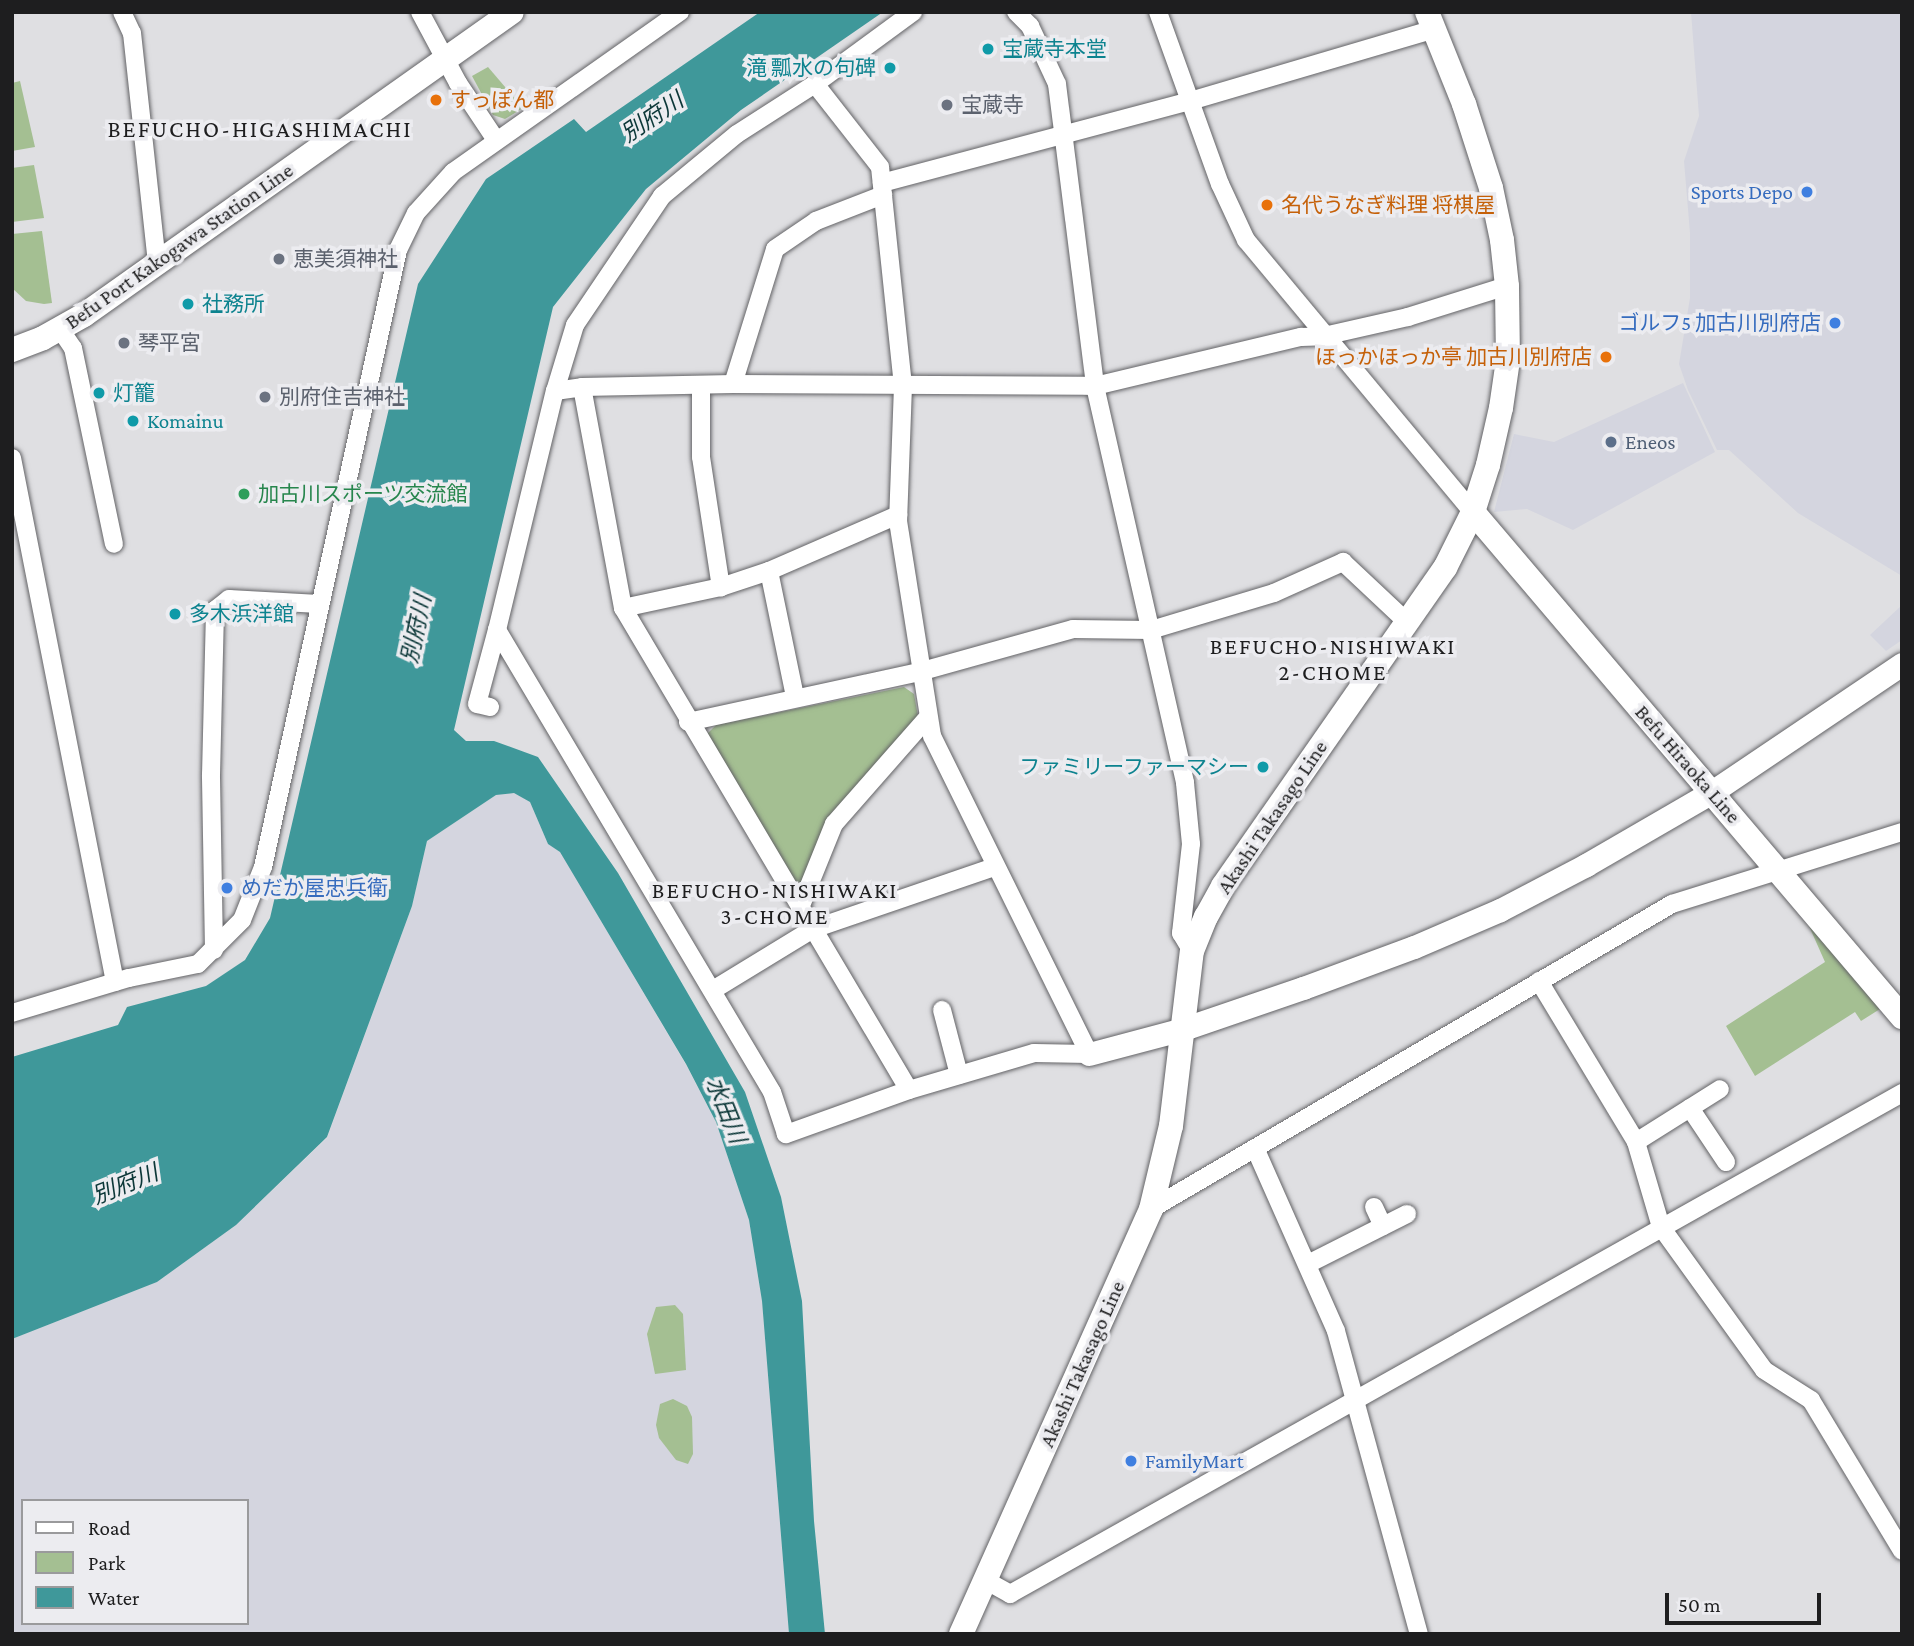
<!DOCTYPE html>
<html>
<head>
<meta charset="utf-8">
<style>
	body { margin:0 }
	#map { position:relative; width:1914px; height:1646px; overflow:hidden; background:#dfdfe2; font-family:"Crimson Pro","Noto Sans JP",serif }
	div>[style] { position:absolute }
	[style*='--x'] { left:calc(var(--x)*1px); top:calc(var(--y)*1px); width:calc(var(--w)*1px); rotate:calc(var(--a)*1deg) }
	.built>* { inset:0; background:#d4d5df }
	.green>* { inset:0; background:#a4bf92 }
	.water>* { inset:0; background:#3f989a }
	.roads { filter:drop-shadow(0 0 2px #636366) drop-shadow(0 0 2px #636366) }
	.minor>* { height:18px; margin:-9px; padding:0 9px; transform-origin:9px; border-radius:9px; background:#fff }
	.tertiary>* { height:23px; margin:-11.5px; padding:0 11.5px; transform-origin:11.5px; border-radius:11.5px; background:#fff }
	.secondary>* { height:24px; margin:-12px; padding:0 12px; transform-origin:12px; border-radius:12px; background:#fff }
	.dots>* { width:19px; height:19px; translate:-50% -50%; box-sizing:border-box; border:4px solid #ececf0; border-radius:50% }
	span { translate:-50% -50%; white-space:nowrap; text-align:center; line-height:1.15; -webkit-text-stroke:7px #ececf0; paint-order:stroke }
	.culture-label { font-size:21px; color:#0d838f }
	.left { translate:0 -50%; text-align:left }
	.right { translate:-100% -50%; text-align:right }
	.food-label { font-size:21px; color:#c56008 }
	.worship-label { font-size:21px; color:#5b616d }
	.shop-label { font-size:21px; color:#366cbe }
	.street-label { font-size:21px; color:#1e1e1f }
	.service-label { font-size:21px; color:#4e5e75 }
	.leisure-label { font-size:21px; color:#27864d }
	.water-label { font-size:23px; color:#0c3738; font-style:italic }
	.neighbourhood-label { font-size:23px; color:#1e1e1f; letter-spacing:2px }
	.quarter-label { font-size:24px; color:#1e1e1f; letter-spacing:2px }
	.frame { position:absolute; inset:0; border:14px solid #1e1e1f; pointer-events:none }
	.legend { position:absolute; left:21px; top:1499px; width:228px; height:126px; box-sizing:border-box; background:#ececf0; border:2px solid #9a9a9c; margin:0; padding:9px 12px; list-style:none; font-size:21px; color:#1e1e1f }
	.legend li { display:flex; align-items:center; gap:14px; height:35px }
	.legend b { width:35px; border:2px solid #9a9a9c }
	.scale { position:absolute; left:1665px; top:1593px; width:156px; height:32px; box-sizing:border-box; border:4px solid #1e1e1f; border-top:0; padding-left:9px; font-size:21px; line-height:24px; white-space:nowrap; color:#1e1e1f; -webkit-text-stroke:5px #ececf0; paint-order:stroke }
</style>
</head>
<body>
<div id="map">
	<div class="built">
		<div style="clip-path:polygon(1691px 12px,1902px 12px,1902px 576px,1798px 513px,1729px 450px,1717px 450px,1688px 390px,1679px 364px,1690px 298px,1690px 233px,1684px 161px,1699px 116px)"></div>
		<div style="clip-path:polygon(1683px 383px,1715px 452px,1573px 530px,1527px 509px,1494px 512px,1514px 434px,1554px 442px)"></div>
		<div style="clip-path:polygon(1902px 605px,1902px 640px,1886px 651px,1870px 635px)"></div>
		<div style="clip-path:polygon(evenodd,514px 792px,530px 802px,548px 844px,560px 851px,686px 1065px,716px 1122px,749px 1220px,762px 1301px,789px 1634px,12px 1634px,12px 1339px,157px 1282px,236px 1225px,327px 1138px,412px 906px,427px 841px,496px 795px,514px 792px,23px 1501px,247px 1501px,247px 1623px,23px 1623px,23px 1501px)"></div>
	</div>
	<div class="green">
		<div style="clip-path:polygon(488px 67px,523px 108px,505px 119px,493px 115px,472px 76px)"></div>
		<div style="clip-path:polygon(20px 81px,35px 147px,12px 151px,12px 83px)"></div>
		<div style="clip-path:polygon(34px 165px,44px 218px,12px 222px,12px 168px)"></div>
		<div style="clip-path:polygon(42px 231px,52px 303px,44px 304px,26px 301px,12px 288px,12px 234px)"></div>
		<div style="clip-path:polygon(904px 687px,914px 694px,919px 722px,872px 772px,800px 891px,707px 734px,716px 725px)"></div>
		<div style="clip-path:polygon(1809px 926px,1814px 927px,1880px 1009px,1861px 1021px,1855px 1012px,1755px 1076px,1726px 1026px,1825px 962px)"></div>
		<div style="clip-path:polygon(675px 1305px,683px 1314px,686px 1370px,655px 1374px,647px 1334px,656px 1307px)"></div>
		<div style="clip-path:polygon(673px 1399px,687px 1406px,692px 1417px,693px 1454px,688px 1464px,676px 1460px,659px 1438px,656px 1425px,660px 1404px)"></div>
	</div>
	<div class="water">
		<div style="clip-path:polygon(760px 12px,883px 12px,741px 110px,646px 189px,553px 307px,454px 730px,466px 741px,494px 741px,538px 757px,618px 873px,745px 1092px,781px 1197px,802px 1301px,814px 1521px,825px 1634px,789px 1634px,762px 1301px,749px 1220px,716px 1122px,686px 1064px,560px 852px,548px 844px,530px 802px,514px 793px,496px 795px,427px 841px,412px 906px,327px 1137px,236px 1225px,157px 1282px,12px 1339px,12px 1057px,118px 1025px,127px 1007px,206px 986px,245px 960px,270px 918px,418px 284px,486px 179px,574px 119px,586px 132px)"></div>
	</div>
	<div class="roads">
		<div class="minor">
			<div style="--x:122;--y:12;--w:23;--a:65"></div>
			<div style="--x:132;--y:33;--w:232;--a:83.8"></div>
			<div style="--x:420;--y:12;--w:81;--a:61.8"></div>
			<div style="--x:458;--y:83;--w:69;--a:56.3"></div>
			<div style="--x:1016;--y:12;--w:20;--a:45"></div>
			<div style="--x:1030;--y:26;--w:64;--a:65"></div>
			<div style="--x:1057;--y:84;--w:304;--a:82.8"></div>
			<div style="--x:1095;--y:386;--w:407;--a:77.2"></div>
			<div style="--x:1185;--y:783;--w:61;--a:84.4"></div>
			<div style="--x:1191;--y:844;--w:90;--a:96.4"></div>
			<div style="--x:1181;--y:933;--w:21;--a:59"></div>
			<div style="--x:1158;--y:12;--w:183;--a:70.2"></div>
			<div style="--x:1220;--y:184;--w:62;--a:65.1"></div>
			<div style="--x:1246;--y:240;--w:354;--a:50.2"></div>
			<div style="--x:815;--y:84;--w:105;--a:51.9"></div>
			<div style="--x:880;--y:167;--w:220;--a:84"></div>
			<div style="--x:903;--y:386;--w:135;--a:92.1"></div>
			<div style="--x:898;--y:521;--w:218;--a:81"></div>
			<div style="--x:932;--y:736;--w:355;--a:63.7"></div>
			<div style="--x:1089;--y:1054;--w:55;--a:-179"></div>
			<div style="--x:1034;--y:1053;--w:130;--a:163.5"></div>
			<div style="--x:909;--y:1090;--w:131;--a:160.3"></div>
			<div style="--x:786;--y:1134;--w:44;--a:-108.4"></div>
			<div style="--x:772;--y:1092;--w:538;--a:-120.76"></div>
			<div style="--x:497;--y:630;--w:246;--a:-76.4"></div>
			<div style="--x:555;--y:391;--w:69;--a:-73.1"></div>
			<div style="--x:575;--y:325;--w:156;--a:-56"></div>
			<div style="--x:662;--y:196;--w:97;--a:-39.6"></div>
			<div style="--x:737;--y:134;--w:93;--a:-32.7"></div>
			<div style="--x:815;--y:84;--w:122;--a:-36.3"></div>
			<div style="--x:882;--y:183;--w:319;--a:-14.9"></div>
			<div style="--x:1190;--y:101;--w:254;--a:-16.4"></div>
			<div style="--x:60;--y:329;--w:23;--a:56"></div>
			<div style="--x:73;--y:348;--w:200;--a:78.2"></div>
			<div style="--x:733;--y:384;--w:141;--a:-72.7"></div>
			<div style="--x:775;--y:249;--w:50;--a:-34.3"></div>
			<div style="--x:816;--y:221;--w:72;--a:-21.2"></div>
			<div style="--x:701;--y:385;--w:72;--a:90"></div>
			<div style="--x:701;--y:457;--w:132;--a:81.3"></div>
			<div style="--x:582;--y:387;--w:225;--a:79.5"></div>
			<div style="--x:623;--y:608;--w:560;--a:59.32"></div>
			<div style="--x:555;--y:391;--w:27;--a:-8"></div>
			<div style="--x:582;--y:387;--w:151;--a:-1.1"></div>
			<div style="--x:733;--y:384;--w:362;--a:0.3"></div>
			<div style="--x:1095;--y:386;--w:212;--a:-13.4"></div>
			<div style="--x:1301;--y:337;--w:23;--a:-2"></div>
			<div style="--x:1324;--y:336;--w:86;--a:-12.7"></div>
			<div style="--x:1408;--y:317;--w:104;--a:-17.4"></div>
			<div style="--x:12;--y:458;--w:534;--a:78.88"></div>
			<div style="--x:769;--y:571;--w:128;--a:78.3"></div>
			<div style="--x:623;--y:608;--w:100;--a:-12.1"></div>
			<div style="--x:721;--y:587;--w:51;--a:-18.4"></div>
			<div style="--x:769;--y:571;--w:141;--a:-23.5"></div>
			<div style="--x:490;--y:707;--w:13;--a:-167"></div>
			<div style="--x:477;--y:704;--w:77;--a:-74.9"></div>
			<div style="--x:688;--y:722;--w:236;--a:-12.2"></div>
			<div style="--x:919;--y:672;--w:160;--a:-15.6"></div>
			<div style="--x:1073;--y:629;--w:78;--a:0.7"></div>
			<div style="--x:1151;--y:630;--w:128;--a:-16.7"></div>
			<div style="--x:1274;--y:593;--w:76;--a:-24.2"></div>
			<div style="--x:1343;--y:562;--w:88;--a:43.2"></div>
			<div style="--x:800;--y:908;--w:91;--a:-68"></div>
			<div style="--x:834;--y:824;--w:142;--a:-48.7"></div>
			<div style="--x:214;--y:950;--w:175;--a:-91"></div>
			<div style="--x:211;--y:775;--w:165;--a:-88.6"></div>
			<div style="--x:215;--y:610;--w:18;--a:-38"></div>
			<div style="--x:229;--y:599;--w:90;--a:3.2"></div>
			<div style="--x:1539;--y:981;--w:188;--a:58.9"></div>
			<div style="--x:1636;--y:1142;--w:89;--a:73.6"></div>
			<div style="--x:1661;--y:1227;--w:176;--a:54.2"></div>
			<div style="--x:1764;--y:1370;--w:56;--a:32.6"></div>
			<div style="--x:1811;--y:1400;--w:176;--a:58.9"></div>
			<div style="--x:713;--y:990;--w:117;--a:-31.4"></div>
			<div style="--x:813;--y:929;--w:191;--a:-18.9"></div>
			<div style="--x:942;--y:1010;--w:67;--a:75.3"></div>
			<div style="--x:12;--y:1013;--w:122;--a:-16.7"></div>
			<div style="--x:129;--y:978;--w:70;--a:-11.5"></div>
			<div style="--x:198;--y:964;--w:62;--a:-45"></div>
			<div style="--x:242;--y:920;--w:57;--a:-68.4"></div>
			<div style="--x:263;--y:867;--w:632;--a:-77.66"></div>
			<div style="--x:398;--y:250;--w:41;--a:-64.1"></div>
			<div style="--x:416;--y:213;--w:55;--a:-47.9"></div>
			<div style="--x:453;--y:172;--w:278;--a:-35.2"></div>
			<div style="--x:1690;--y:1108;--w:65;--a:56.3"></div>
			<div style="--x:1636;--y:1142;--w:99;--a:-32.2"></div>
			<div style="--x:1255;--y:1148;--w:200;--a:66.1"></div>
			<div style="--x:1336;--y:1331;--w:314;--a:74.7"></div>
			<div style="--x:1374;--y:1207;--w:21;--a:65"></div>
			<div style="--x:1151;--y:1209;--w:604;--a:-30.35"></div>
			<div style="--x:1672;--y:904;--w:241;--a:-17.4"></div>
			<div style="--x:1308;--y:1264;--w:111;--a:-26.8"></div>
			<div style="--x:985;--y:1580;--w:29;--a:29"></div>
			<div style="--x:1010;--y:1594;--w:1023;--a:-29.32"></div>
		</div>
		<div class="tertiary">
			<div style="--x:1089;--y:1054;--w:97;--a:-14.9"></div>
			<div style="--x:1183;--y:1029;--w:127;--a:-18.9"></div>
			<div style="--x:1303;--y:988;--w:118;--a:-20.3"></div>
			<div style="--x:1414;--y:947;--w:94;--a:-23.3"></div>
			<div style="--x:1500;--y:910;--w:97;--a:-27.6"></div>
			<div style="--x:1586;--y:865;--w:146;--a:-30.1"></div>
			<div style="--x:1712;--y:792;--w:229;--a:-34"></div>
		</div>
		<div class="secondary">
			<div style="--x:12;--y:350;--w:33;--a:-21"></div>
			<div style="--x:43;--y:338;--w:47;--a:-29.3"></div>
			<div style="--x:84;--y:315;--w:524;--a:-35.3"></div>
			<div style="--x:1473;--y:512;--w:663;--a:49.65"></div>
			<div style="--x:961;--y:1634;--w:466;--a:-65.9"></div>
			<div style="--x:1151;--y:1209;--w:85;--a:-76.5"></div>
			<div style="--x:1171;--y:1126;--w:176;--a:-83.2"></div>
			<div style="--x:1192;--y:951;--w:37;--a:-68"></div>
			<div style="--x:1206;--y:917;--w:35;--a:-61"></div>
			<div style="--x:1223;--y:886;--w:388;--a:-55.1"></div>
			<div style="--x:1445;--y:568;--w:63;--a:-63.4"></div>
			<div style="--x:1473;--y:512;--w:49;--a:-72.3"></div>
			<div style="--x:1488;--y:465;--w:58;--a:-77.2"></div>
			<div style="--x:1501;--y:408;--w:49;--a:-81.7"></div>
			<div style="--x:1508;--y:360;--w:74;--a:-90.8"></div>
			<div style="--x:1507;--y:286;--w:46;--a:-96.2"></div>
			<div style="--x:1502;--y:240;--w:53;--a:-101.9"></div>
			<div style="--x:1491;--y:188;--w:88;--a:-107.8"></div>
			<div style="--x:1464;--y:104;--w:99;--a:-111.9"></div>
		</div>
	</div>
	<div class="dots">
		<div style="left:988px;top:49px;background:#0f9aa8"></div>
		<div style="left:890px;top:68px;background:#0f9aa8"></div>
		<div style="left:436px;top:100px;background:#e8710a"></div>
		<div style="left:947px;top:105px;background:#6b7280"></div>
		<div style="left:1807px;top:192px;background:#3f7fe0"></div>
		<div style="left:1267px;top:205px;background:#e8710a"></div>
		<div style="left:279px;top:259px;background:#6b7280"></div>
		<div style="left:188px;top:304px;background:#0f9aa8"></div>
		<div style="left:1835px;top:323px;background:#3f7fe0"></div>
		<div style="left:124px;top:343px;background:#6b7280"></div>
		<div style="left:1606px;top:357px;background:#e8710a"></div>
		<div style="left:99px;top:393px;background:#0f9aa8"></div>
		<div style="left:265px;top:397px;background:#6b7280"></div>
		<div style="left:133px;top:421px;background:#0f9aa8"></div>
		<div style="left:1611px;top:442px;background:#5c6f8a"></div>
		<div style="left:244px;top:494px;background:#2e9e5b"></div>
		<div style="left:175px;top:614px;background:#0f9aa8"></div>
		<div style="left:1263px;top:767px;background:#0f9aa8"></div>
		<div style="left:227px;top:888px;background:#3f7fe0"></div>
		<div style="left:1131px;top:1461px;background:#3f7fe0"></div>
	</div>
	<div class="culture-label">
		<span class="left" style="left:1002px;top:49px">宝蔵寺本堂</span>
		<span class="right" style="left:876px;top:68px">滝 瓢水の句碑</span>
		<span class="left" style="left:202px;top:304px">社務所</span>
		<span class="left" style="left:113px;top:393px">灯籠</span>
		<span class="left" style="left:147px;top:421px">Komainu</span>
		<span class="left" style="left:189px;top:614px">多木浜洋館</span>
		<span class="right" style="left:1249px;top:767px">ファミリーファーマシー</span>
	</div>
	<div class="food-label">
		<span class="left" style="left:450px;top:100px">すっぽん都</span>
		<span class="left" style="left:1281px;top:205px">名代うなぎ料理 将棋屋</span>
		<span class="right" style="left:1592px;top:357px">ほっかほっか亭 加古川別府店</span>
	</div>
	<div class="worship-label">
		<span class="left" style="left:961px;top:105px">宝蔵寺</span>
		<span class="left" style="left:293px;top:259px">恵美須神社</span>
		<span class="left" style="left:138px;top:343px">琴平宮</span>
		<span class="left" style="left:279px;top:397px">別府住吉神社</span>
	</div>
	<div class="shop-label">
		<span class="right" style="left:1793px;top:192px">Sports Depo</span>
		<span class="right" style="left:1821px;top:323px">ゴルフ5 加古川別府店</span>
		<span class="left" style="left:241px;top:888px">めだか屋忠兵衛</span>
		<span class="left" style="left:1145px;top:1461px">FamilyMart</span>
	</div>
	<div class="street-label">
		<span style="left:179px;top:246px;rotate:-35deg">Befu Port Kakogawa Station Line</span>
		<span style="left:1688px;top:764px;rotate:49deg">Befu Hiraoka Line</span>
		<span style="left:1272px;top:817px;rotate:-56deg">Akashi Takasago Line</span>
		<span style="left:1082px;top:1364px;rotate:-66deg">Akashi Takasago Line</span>
	</div>
	<div class="service-label">
		<span class="left" style="left:1625px;top:442px">Eneos</span>
	</div>
	<div class="leisure-label">
		<span class="left" style="left:258px;top:494px">加古川スポーツ交流館</span>
	</div>
	<div class="water-label">
		<span style="left:652px;top:117px;rotate:-34deg">別府川</span>
		<span style="left:416px;top:629px;rotate:-78deg">別府川</span>
		<span style="left:726px;top:1110px;rotate:68deg">水田川</span>
		<span style="left:125px;top:1184px;rotate:-22deg">別府川</span>
	</div>
	<div class="neighbourhood-label">
		<span style="left:1333px;top:659px">BEFUCHO-NISHIWAKI<br>2-CHOME</span>
		<span style="left:775px;top:903px">BEFUCHO-NISHIWAKI<br>3-CHOME</span>
	</div>
	<div class="quarter-label">
		<span style="left:260px;top:129px">BEFUCHO-HIGASHIMACHI</span>
	</div>
	<div class="frame"></div>
	<ul class="legend">
	<li><b style="height:9px;background:#fff"></b>Road</li>
	<li><b style="height:19px;background:#a4bf92"></b>Park</li>
	<li><b style="height:19px;background:#3f989a"></b>Water</li>
	</ul>
	<div class="scale">50 m</div>
</div>
</body>
</html>
